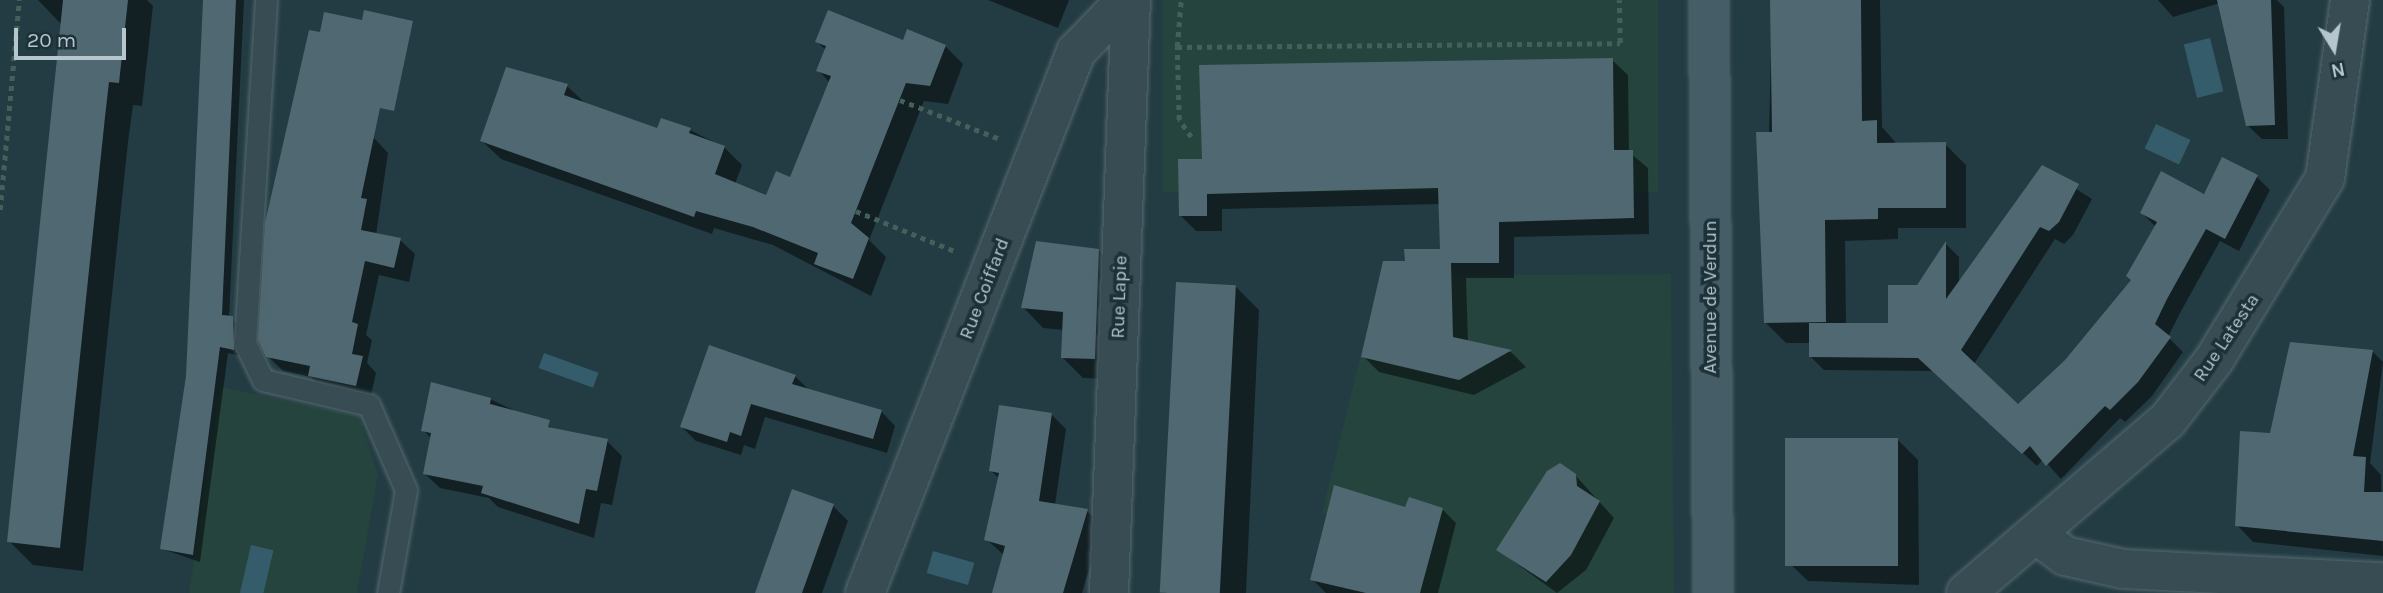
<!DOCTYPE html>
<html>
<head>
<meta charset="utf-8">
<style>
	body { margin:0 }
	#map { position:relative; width:2383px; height:593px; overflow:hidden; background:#233c43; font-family:Karla,sans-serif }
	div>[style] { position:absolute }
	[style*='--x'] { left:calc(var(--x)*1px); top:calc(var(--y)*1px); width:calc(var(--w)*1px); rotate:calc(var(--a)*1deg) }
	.green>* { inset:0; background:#25443d; transform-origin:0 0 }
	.water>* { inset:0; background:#345c6a; transform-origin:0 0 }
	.shadow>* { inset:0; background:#0007 }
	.building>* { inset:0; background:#4f6871; transform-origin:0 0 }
	.path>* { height:4.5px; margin-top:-2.25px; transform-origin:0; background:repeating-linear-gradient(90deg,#446059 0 5px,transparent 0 10px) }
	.roads { filter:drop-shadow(0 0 2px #566970) drop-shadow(0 0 2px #566970) }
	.lane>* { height:21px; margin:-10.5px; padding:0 10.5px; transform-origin:10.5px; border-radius:10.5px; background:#384c53 }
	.street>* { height:38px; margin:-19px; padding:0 19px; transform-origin:19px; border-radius:19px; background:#384c53 }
	.secondary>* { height:38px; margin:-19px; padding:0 19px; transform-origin:19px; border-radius:19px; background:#455d66 }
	span { translate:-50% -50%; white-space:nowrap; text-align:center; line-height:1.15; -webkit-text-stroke:7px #1d3138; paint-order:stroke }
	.street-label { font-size:19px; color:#b5c6cd }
	.north { position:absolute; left:2299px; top:14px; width:70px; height:70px; -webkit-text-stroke:5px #1d3138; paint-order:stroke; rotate:169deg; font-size:19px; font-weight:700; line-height:28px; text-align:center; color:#b5c6cd }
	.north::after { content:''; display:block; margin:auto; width:24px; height:32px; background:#b5c6cd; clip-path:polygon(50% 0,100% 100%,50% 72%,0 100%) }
	.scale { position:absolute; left:14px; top:28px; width:112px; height:32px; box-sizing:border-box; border:4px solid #b5c6cd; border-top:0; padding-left:9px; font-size:21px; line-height:24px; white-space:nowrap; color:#b5c6cd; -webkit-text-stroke:5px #1d3138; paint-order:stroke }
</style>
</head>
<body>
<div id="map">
	<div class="green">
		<div style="left:1163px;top:0;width:495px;height:192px"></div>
		<div style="clip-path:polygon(1671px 274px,1674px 593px,1421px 593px,1431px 547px,1322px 513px,1380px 276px)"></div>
		<div style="clip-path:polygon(221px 387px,359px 416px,378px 474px,357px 593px,189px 593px)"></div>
	</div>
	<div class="water">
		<div style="left:2210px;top:38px;width:55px;height:27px;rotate:76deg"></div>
		<div style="left:2156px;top:124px;width:38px;height:27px;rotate:25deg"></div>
		<div style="left:544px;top:353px;width:58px;height:16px;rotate:20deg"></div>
		<div style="left:251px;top:545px;width:23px;height:49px;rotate:13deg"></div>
		<div style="left:933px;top:551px;width:43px;height:23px;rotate:16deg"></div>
	</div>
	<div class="shadow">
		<div style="clip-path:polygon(38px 0,147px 0,153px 6px,142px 106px,133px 105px,128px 142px,83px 571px,33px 565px,9px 541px,62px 25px)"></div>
		<div style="clip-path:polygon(205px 0,244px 0,229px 317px,240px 326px,241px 356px,228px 353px,200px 562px,162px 549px,188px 376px)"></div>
		<div style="clip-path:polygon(988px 0,1069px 0,1058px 28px)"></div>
		<div style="clip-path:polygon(1772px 0,1880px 0,1882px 127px,1897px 144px,1945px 144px,1966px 165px,1966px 228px,1898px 228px,1898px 239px,1845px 241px,1846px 324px,1889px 324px,1946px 244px,1959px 257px,1959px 284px,2042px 167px,2092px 199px,2073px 235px,2064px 244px,2055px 239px,1974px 364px,2018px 407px,2067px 361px,2133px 280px,2156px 227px,2142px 213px,2256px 176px,2270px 190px,2239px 251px,2220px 241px,2180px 313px,2168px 337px,2183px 352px,2152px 396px,2125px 422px,2120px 418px,2061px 479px,2043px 459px,2037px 466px,1934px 371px,1824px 370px,1810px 356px,1810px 343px,1786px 343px,1765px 322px)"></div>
		<div style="clip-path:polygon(2277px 0,2284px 7px,2288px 139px,2262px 139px,2247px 125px,2220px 3px,2173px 17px,2158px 0)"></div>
		<div style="clip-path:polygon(817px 42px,945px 46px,963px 64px,948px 104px,924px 101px,869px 240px,886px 257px,871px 296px,773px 245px,714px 228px,712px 234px,501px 159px,482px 141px,567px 86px,586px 104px,658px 130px,690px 130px,724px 147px,742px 165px,735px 184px,767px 198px,791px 179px,830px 83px,818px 70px,826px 50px)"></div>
		<div style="clip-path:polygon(1612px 60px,1628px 75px,1629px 152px,1648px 168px,1649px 234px,1514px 237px,1514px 278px,1466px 278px,1468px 342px,1511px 352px,1526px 367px,1474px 395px,1379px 372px,1363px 356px,1407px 262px,1442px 250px,1440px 204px,1222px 209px,1222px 231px,1196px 231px,1180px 215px,1204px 161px)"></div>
		<div style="clip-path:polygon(374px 138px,388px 153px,376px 235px,400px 240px,415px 254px,409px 282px,379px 275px,366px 335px,372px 340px,367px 363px,376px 373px,370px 400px,324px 390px,311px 377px,283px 371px,268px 356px)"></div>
		<div style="clip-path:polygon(1098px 250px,1119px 271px,1114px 379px,1083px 378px,1063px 358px,1064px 330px,1043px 328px,1023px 307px)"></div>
		<div style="clip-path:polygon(1235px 286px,1259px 310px,1246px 593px,1164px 593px)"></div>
		<div style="clip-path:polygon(2372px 351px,2383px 362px,2370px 463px,2381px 475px,2383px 556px,2253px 542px,2237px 525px,2272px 435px)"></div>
		<div style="clip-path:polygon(795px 376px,810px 391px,881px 411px,895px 426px,887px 453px,765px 417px,755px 449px,744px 445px,741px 455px,696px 441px,682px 427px)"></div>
		<div style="clip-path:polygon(490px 399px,558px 431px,607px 441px,622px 456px,612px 505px,601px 503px,594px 538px,498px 507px,489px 498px,440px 488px,425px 474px,432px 439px,423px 430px)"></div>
		<div style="clip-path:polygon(1051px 414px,1066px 429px,1055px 505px,1087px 511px,1102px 526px,1082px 593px,994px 593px,1004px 555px,986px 539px,1000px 479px,991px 471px)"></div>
		<div style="clip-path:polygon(1898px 440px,1918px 460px,1919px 585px,1808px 581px,1787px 561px)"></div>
		<div style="clip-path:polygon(1575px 475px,1614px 518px,1586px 570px,1557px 593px,1498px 550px)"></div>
		<div style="clip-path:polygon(833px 506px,848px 521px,822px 593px,757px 593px)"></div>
		<div style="clip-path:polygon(1442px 509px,1456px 523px,1438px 593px,1326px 593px,1312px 579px,1406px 510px)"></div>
	</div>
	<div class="building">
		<div style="clip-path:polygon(63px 0,128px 0,119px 83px,109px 82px,105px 117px,60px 548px,7px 542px)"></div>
		<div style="clip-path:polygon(203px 0,236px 0,222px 315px,233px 316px,234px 350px,220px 347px,193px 555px,160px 549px,186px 376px)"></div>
		<div style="clip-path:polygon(1770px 0,1861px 0,1862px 121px,1877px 120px,1877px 143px,1946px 142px,1946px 208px,1878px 208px,1878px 219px,1825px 220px,1826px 322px,1764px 323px,1756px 132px,1772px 132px)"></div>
		<div style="clip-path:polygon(2217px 0,2271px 0,2275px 125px,2246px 126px)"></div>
		<div style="clip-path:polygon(364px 10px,413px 21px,394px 111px,380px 108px,361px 198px,367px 199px,361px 230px,401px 238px,394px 268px,365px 261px,352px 322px,358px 324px,352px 354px,363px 356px,356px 386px,308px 376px,310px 366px,266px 357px,258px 340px,265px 223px,309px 30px,320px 32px,324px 12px,362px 20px)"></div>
		<div style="clip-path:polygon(828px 10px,903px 40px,907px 29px,946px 45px,930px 86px,906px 83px,851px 223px,869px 238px,853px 279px,814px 264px,818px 253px,753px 227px,696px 211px,694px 217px,480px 141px,506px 67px,568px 84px,564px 95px,657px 128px,661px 118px,691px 128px,689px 133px,725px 146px,715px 174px,766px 195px,776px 171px,790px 177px,831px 76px,816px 71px,826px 46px,815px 42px)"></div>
		<div style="clip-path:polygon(1613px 58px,1614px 150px,1633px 150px,1634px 218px,1499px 222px,1499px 263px,1451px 263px,1453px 337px,1512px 350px,1459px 380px,1361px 357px,1383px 261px,1405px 261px,1404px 249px,1440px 249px,1438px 188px,1207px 194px,1207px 216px,1179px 216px,1178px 159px,1202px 159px,1199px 65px)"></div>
		<div style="clip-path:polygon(2222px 157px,2258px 175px,2225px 239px,2206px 229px,2167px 299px,2155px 324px,2171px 337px,2138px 382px,2110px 410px,2105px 406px,2046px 466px,2030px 446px,2022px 454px,1918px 358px,1809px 357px,1809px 323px,1888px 323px,1888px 285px,1917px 285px,1946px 241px,1946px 299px,2042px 165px,2079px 184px,2059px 222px,2049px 231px,2040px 227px,1961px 350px,2018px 404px,2065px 360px,2131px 280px,2126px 276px,2157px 222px,2140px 213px,2161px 171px,2204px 194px)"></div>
		<div style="clip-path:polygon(1036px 241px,1099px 249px,1095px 359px,1061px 358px,1063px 312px,1021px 308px)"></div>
		<div style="left:1176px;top:282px;width:60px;height:311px;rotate:3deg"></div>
		<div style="clip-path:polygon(2290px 342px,2373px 350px,2353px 456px,2366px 457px,2364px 492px,2383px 492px,2383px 541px,2235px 526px,2240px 431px,2270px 433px)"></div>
		<div style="clip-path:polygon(709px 345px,796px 375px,792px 384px,882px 410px,873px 439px,751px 404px,741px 436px,730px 432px,727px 442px,680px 427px)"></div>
		<div style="clip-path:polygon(431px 382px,491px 398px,490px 404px,550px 420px,548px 427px,608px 439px,597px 491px,586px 489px,579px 524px,481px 493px,483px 486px,423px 474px,431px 433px,421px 431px)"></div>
		<div style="clip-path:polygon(999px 405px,1052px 413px,1039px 501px,1088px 509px,1063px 593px,992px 593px,1005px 546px,984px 540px,999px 473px,989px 471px)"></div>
		<div style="left:1898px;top:438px;width:128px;height:113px;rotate:90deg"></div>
		<div style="clip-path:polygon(1560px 463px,1576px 474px,1577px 486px,1600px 501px,1571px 555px,1546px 582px,1496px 550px,1547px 471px)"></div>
		<div style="clip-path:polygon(1334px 485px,1405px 507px,1409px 497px,1443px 508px,1420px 593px,1366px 593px,1310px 580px)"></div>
		<div style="clip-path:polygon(792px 489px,834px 504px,802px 593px,755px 593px)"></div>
	</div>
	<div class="path">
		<div style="--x:1177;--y:47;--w:47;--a:-85.1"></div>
		<div style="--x:900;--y:100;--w:107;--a:21.3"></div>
		<div style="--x:1191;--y:137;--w:21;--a:-125"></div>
		<div style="--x:1179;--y:120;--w:73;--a:-91.6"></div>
		<div style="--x:1177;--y:47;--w:443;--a:-0.5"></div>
		<div style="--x:1620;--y:43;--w:43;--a:-91.3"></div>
		<div style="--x:0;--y:210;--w:211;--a:-84.8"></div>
		<div style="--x:856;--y:211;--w:109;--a:22.1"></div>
	</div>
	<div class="roads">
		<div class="lane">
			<div style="--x:266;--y:0;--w:344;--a:93.5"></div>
			<div style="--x:245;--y:343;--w:41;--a:64.1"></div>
			<div style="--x:263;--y:380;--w:109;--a:13.3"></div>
			<div style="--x:369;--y:405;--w:93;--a:66.5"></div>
			<div style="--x:406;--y:490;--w:105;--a:99.9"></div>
		</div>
		<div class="street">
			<div style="--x:2036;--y:534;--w:36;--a:37"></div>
			<div style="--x:2065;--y:556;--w:59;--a:12.6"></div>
			<div style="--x:2123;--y:569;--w:260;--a:2.9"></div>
			<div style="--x:865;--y:593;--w:581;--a:-68.69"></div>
			<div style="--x:1076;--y:52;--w:72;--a:-46.1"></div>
			<div style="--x:1109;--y:593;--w:593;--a:-87.88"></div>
			<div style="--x:1966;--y:593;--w:265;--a:-40.6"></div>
			<div style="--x:2167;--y:421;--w:77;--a:-52.4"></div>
			<div style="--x:2214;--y:360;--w:213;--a:-58.6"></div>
			<div style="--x:2325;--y:178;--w:180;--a:-82"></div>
		</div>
		<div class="secondary">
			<div style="--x:1709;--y:0;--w:593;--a:89.61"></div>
		</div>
	</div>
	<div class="street-label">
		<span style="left:985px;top:289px;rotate:-69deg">Rue Coiffard</span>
		<span style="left:1120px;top:297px;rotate:-88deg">Rue Lapie</span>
		<span style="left:1711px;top:297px;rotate:-90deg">Avenue de Verdun</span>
		<span style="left:2227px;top:338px;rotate:-56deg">Rue Latesta</span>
	</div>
	<div class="north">N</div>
	<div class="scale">20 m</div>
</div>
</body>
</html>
